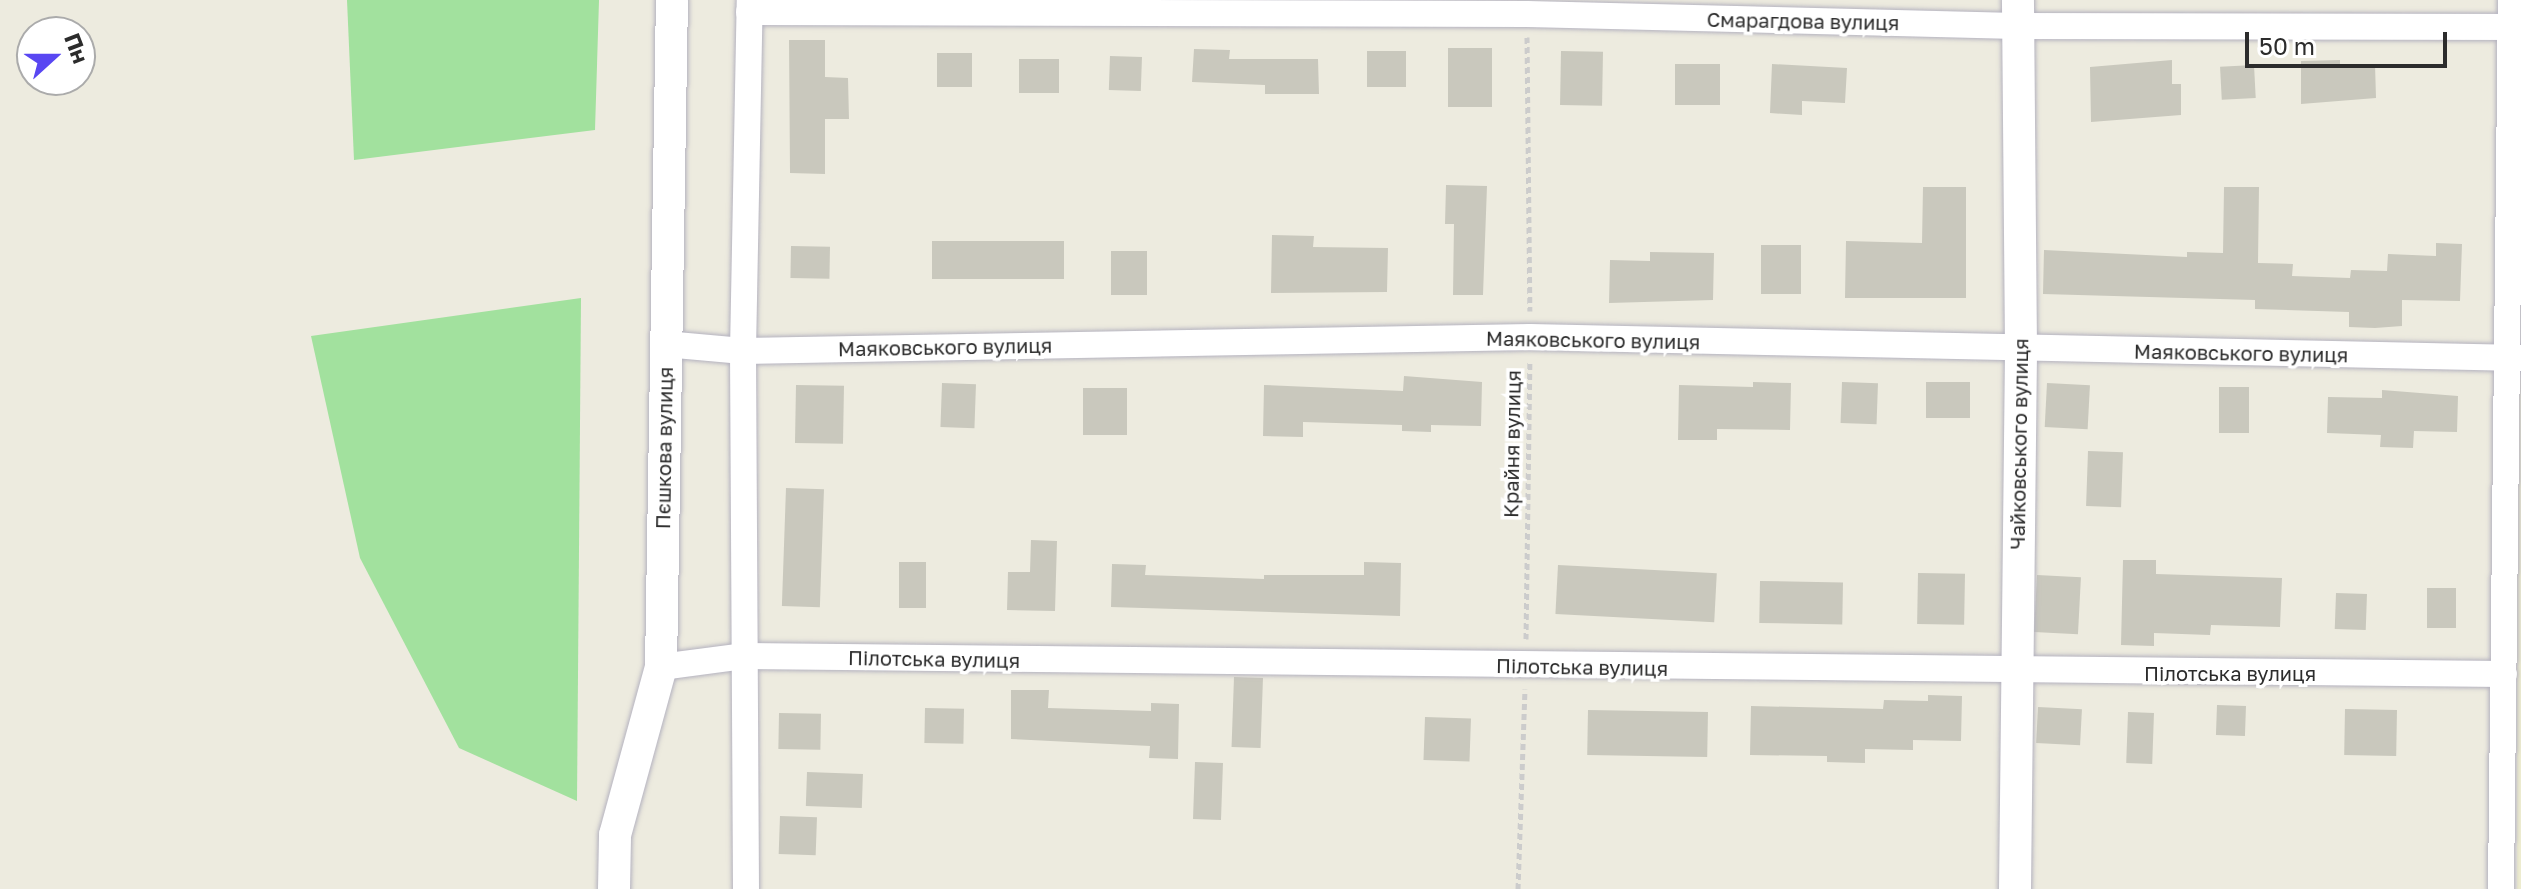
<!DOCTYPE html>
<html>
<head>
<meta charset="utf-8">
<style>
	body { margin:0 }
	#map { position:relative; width:2521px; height:889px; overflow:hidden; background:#edebdf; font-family:"Golos Text",sans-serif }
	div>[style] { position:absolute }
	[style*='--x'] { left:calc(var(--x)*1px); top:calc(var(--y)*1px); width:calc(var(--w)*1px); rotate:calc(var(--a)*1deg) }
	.education>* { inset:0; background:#eeedd0; transform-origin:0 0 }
	.green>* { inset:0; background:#a2e19e }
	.building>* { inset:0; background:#c9c8bd; transform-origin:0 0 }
	.path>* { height:5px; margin-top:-2.5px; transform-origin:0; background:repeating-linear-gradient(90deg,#ccc 0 6px,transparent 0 10px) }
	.roads { filter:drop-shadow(0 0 2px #b4b2bf) drop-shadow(0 0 2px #b4b2bf) }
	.minor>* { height:26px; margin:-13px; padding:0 13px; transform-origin:13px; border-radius:13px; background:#fff }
	.tertiary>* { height:32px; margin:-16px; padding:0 16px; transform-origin:16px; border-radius:16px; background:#fff }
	span { translate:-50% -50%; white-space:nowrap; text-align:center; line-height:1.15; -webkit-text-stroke:7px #fff; paint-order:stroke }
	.street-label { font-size:20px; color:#2c2c2c }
	.north { position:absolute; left:16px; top:16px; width:80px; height:80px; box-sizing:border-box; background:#fff; border:2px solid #ababab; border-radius:50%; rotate:69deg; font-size:22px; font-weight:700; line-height:32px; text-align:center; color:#2c2c2c }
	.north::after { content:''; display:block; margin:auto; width:28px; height:36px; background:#5947f2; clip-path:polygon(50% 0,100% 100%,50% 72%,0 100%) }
	.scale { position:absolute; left:2245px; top:32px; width:202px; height:36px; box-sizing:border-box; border:4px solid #2c2c2c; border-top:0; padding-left:10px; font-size:24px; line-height:28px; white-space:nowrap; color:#2c2c2c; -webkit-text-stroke:6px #fff; paint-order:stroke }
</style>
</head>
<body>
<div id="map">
	<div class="education">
		<div style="left:2517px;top:379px;width:4px;height:510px"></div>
	</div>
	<div class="green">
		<div style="clip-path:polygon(347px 0,599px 0,595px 130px,354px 160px)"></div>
		<div style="clip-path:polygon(581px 298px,577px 801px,459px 748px,360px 558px,311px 336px)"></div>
	</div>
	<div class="building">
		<div style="clip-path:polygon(789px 40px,825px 40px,825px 77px,848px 78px,849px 119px,825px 119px,825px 174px,790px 173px)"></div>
		<div style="left:1448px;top:48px;width:44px;height:59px"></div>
		<div style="clip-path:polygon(1194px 49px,1230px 50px,1229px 59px,1318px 59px,1319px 94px,1265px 94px,1265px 85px,1192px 82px)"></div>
		<div style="left:1367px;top:51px;width:39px;height:36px"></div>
		<div style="left:1561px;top:51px;width:42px;height:54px;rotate:1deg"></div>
		<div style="left:937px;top:53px;width:35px;height:34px"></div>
		<div style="left:1110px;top:56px;width:32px;height:34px;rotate:2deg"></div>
		<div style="left:1019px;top:59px;width:40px;height:34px"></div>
		<div style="clip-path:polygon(2172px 60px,2172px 84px,2181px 84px,2181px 115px,2091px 122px,2090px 67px)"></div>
		<div style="clip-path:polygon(2340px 60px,2340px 65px,2375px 64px,2376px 98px,2301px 104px,2301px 61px)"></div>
		<div style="left:1675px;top:64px;width:45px;height:41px"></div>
		<div style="clip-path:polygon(1772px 64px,1847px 68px,1845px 103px,1802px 101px,1802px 115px,1770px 113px)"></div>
		<div style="left:2254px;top:65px;width:33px;height:34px;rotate:87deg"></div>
		<div style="clip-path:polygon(1446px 185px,1487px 186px,1483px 295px,1453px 295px,1454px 224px,1445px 224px)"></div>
		<div style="clip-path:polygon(1923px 187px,1966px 187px,1966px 298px,1845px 298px,1846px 241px,1922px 243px)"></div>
		<div style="clip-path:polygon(2224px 187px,2259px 187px,2258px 263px,2293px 264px,2292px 276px,2350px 278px,2351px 270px,2387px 271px,2388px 254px,2436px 256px,2436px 243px,2462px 244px,2460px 301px,2402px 300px,2402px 326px,2375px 328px,2349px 327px,2349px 312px,2255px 309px,2255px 300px,2043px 294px,2044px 250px,2187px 257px,2187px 252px,2223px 253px)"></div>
		<div style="clip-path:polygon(1272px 235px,1314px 236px,1313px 247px,1388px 248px,1387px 292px,1271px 293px)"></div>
		<div style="left:932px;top:241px;width:132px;height:38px"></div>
		<div style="left:1761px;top:245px;width:40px;height:49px"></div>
		<div style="left:791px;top:246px;width:39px;height:32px;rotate:1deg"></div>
		<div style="left:1111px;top:251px;width:36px;height:44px"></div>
		<div style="clip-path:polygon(1650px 252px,1714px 253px,1713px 300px,1609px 303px,1610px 260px,1650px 261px)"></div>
		<div style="clip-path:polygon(1404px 376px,1482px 382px,1481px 426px,1431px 425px,1431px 432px,1402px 431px,1402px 425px,1303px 422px,1303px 437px,1263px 436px,1264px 385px,1403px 391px)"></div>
		<div style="clip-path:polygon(1753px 382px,1791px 383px,1790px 430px,1717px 429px,1717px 440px,1678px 440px,1679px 385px,1753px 387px)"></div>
		<div style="left:1842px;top:382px;width:36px;height:41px;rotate:2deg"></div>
		<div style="left:1926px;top:382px;width:44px;height:36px"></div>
		<div style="left:942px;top:383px;width:34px;height:44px;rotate:2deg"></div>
		<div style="left:2047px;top:383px;width:43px;height:44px;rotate:3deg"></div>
		<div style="left:796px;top:385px;width:48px;height:58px;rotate:1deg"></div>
		<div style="left:2219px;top:387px;width:30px;height:46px"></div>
		<div style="left:1083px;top:388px;width:44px;height:47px"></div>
		<div style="clip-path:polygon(2382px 390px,2458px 396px,2457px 432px,2414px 431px,2413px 448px,2380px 447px,2381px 435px,2327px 433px,2328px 397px,2382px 398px)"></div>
		<div style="left:2088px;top:451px;width:35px;height:55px;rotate:2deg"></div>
		<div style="left:786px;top:488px;width:38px;height:118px;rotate:2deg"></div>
		<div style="clip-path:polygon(1031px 540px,1057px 541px,1055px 611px,1007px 610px,1008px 572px,1030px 572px)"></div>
		<div style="clip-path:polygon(2123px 560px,2156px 560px,2156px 574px,2282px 578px,2280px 627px,2211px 625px,2210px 635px,2154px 633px,2154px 646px,2121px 645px)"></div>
		<div style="left:899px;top:562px;width:27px;height:46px"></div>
		<div style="clip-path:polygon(1364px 562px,1401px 563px,1400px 616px,1111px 607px,1112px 564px,1146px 565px,1145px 575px,1264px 579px,1264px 575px,1364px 575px)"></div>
		<div style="left:1558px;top:565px;width:159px;height:49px;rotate:3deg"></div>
		<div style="left:1918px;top:573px;width:47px;height:51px;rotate:1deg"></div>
		<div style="left:2037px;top:575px;width:44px;height:57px;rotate:3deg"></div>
		<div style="left:1760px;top:581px;width:83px;height:42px;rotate:1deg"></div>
		<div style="left:2427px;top:588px;width:29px;height:40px"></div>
		<div style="left:2336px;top:593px;width:31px;height:36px;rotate:2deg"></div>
		<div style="left:1234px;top:677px;width:29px;height:70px;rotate:2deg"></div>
		<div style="clip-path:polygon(1011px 690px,1049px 690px,1048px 708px,1151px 711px,1151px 703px,1179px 704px,1178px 759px,1149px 758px,1150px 746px,1011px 739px)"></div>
		<div style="clip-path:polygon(1928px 695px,1962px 696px,1961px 741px,1913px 740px,1913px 750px,1865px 749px,1865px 763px,1827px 762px,1827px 756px,1750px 755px,1751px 706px,1883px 709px,1884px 700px,1928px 701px)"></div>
		<div style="left:2217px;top:705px;width:29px;height:30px;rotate:2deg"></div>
		<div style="left:2038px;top:707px;width:44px;height:36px;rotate:3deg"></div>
		<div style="left:925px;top:708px;width:39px;height:35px;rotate:1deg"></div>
		<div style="left:2345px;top:709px;width:52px;height:46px;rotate:1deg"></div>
		<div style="left:1588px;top:710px;width:120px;height:45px;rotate:1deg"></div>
		<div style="left:2128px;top:712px;width:26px;height:51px;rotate:2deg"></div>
		<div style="left:779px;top:713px;width:42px;height:36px;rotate:1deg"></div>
		<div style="left:1425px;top:717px;width:46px;height:43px;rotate:2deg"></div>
		<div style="left:1195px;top:762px;width:28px;height:57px;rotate:2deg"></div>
		<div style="left:807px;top:772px;width:56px;height:34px;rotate:2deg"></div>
		<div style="left:780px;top:816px;width:37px;height:38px;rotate:2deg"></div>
	</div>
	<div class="path">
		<div style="--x:1527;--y:37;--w:274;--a:89.4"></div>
		<div style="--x:1526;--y:639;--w:278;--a:-89.2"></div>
		<div style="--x:1518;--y:889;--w:200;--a:-88"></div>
	</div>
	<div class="roads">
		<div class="minor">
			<div style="--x:749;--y:12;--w:778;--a:0.15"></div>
			<div style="--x:1527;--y:14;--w:490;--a:1.4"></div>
			<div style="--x:2017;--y:26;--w:504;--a:0.11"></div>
			<div style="--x:665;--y:344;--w:78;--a:5.1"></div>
			<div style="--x:743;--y:351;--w:787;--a:-1.02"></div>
			<div style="--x:1530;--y:337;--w:991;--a:1.21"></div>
			<div style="--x:661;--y:667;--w:85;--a:-7.5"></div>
			<div style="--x:745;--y:656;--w:1759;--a:0.59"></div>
			<div style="--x:746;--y:889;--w:538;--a:-90.32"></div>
			<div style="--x:743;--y:351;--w:351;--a:-88.9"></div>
			<div style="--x:2501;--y:889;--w:889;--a:-89.36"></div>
		</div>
		<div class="tertiary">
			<div style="--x:614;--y:889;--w:54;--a:-88.9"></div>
			<div style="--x:615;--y:835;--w:174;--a:-74.7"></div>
			<div style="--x:661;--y:667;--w:667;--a:-89.06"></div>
			<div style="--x:2015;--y:889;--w:540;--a:-89.36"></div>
			<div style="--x:2021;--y:349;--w:349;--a:-90.5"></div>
		</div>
	</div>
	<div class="street-label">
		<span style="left:1803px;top:21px;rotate:1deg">Смарагдова вулиця</span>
		<span style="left:1593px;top:340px;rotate:1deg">Маяковського вулиця</span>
		<span style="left:945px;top:347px;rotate:-1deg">Маяковського вулиця</span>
		<span style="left:2241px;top:353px;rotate:1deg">Маяковського вулиця</span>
		<span style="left:1512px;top:444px;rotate:-89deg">Крайня вулиця</span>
		<span style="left:2019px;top:444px;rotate:-89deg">Чайковського вулиця</span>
		<span style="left:664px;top:448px;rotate:-89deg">Пєшкова вулиця</span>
		<span style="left:934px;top:659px;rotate:1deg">Пілотська вулиця</span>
		<span style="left:1582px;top:667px;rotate:1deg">Пілотська вулиця</span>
		<span style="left:2230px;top:673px">Пілотська вулиця</span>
	</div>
	<div class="north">Пн</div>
	<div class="scale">50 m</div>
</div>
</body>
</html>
